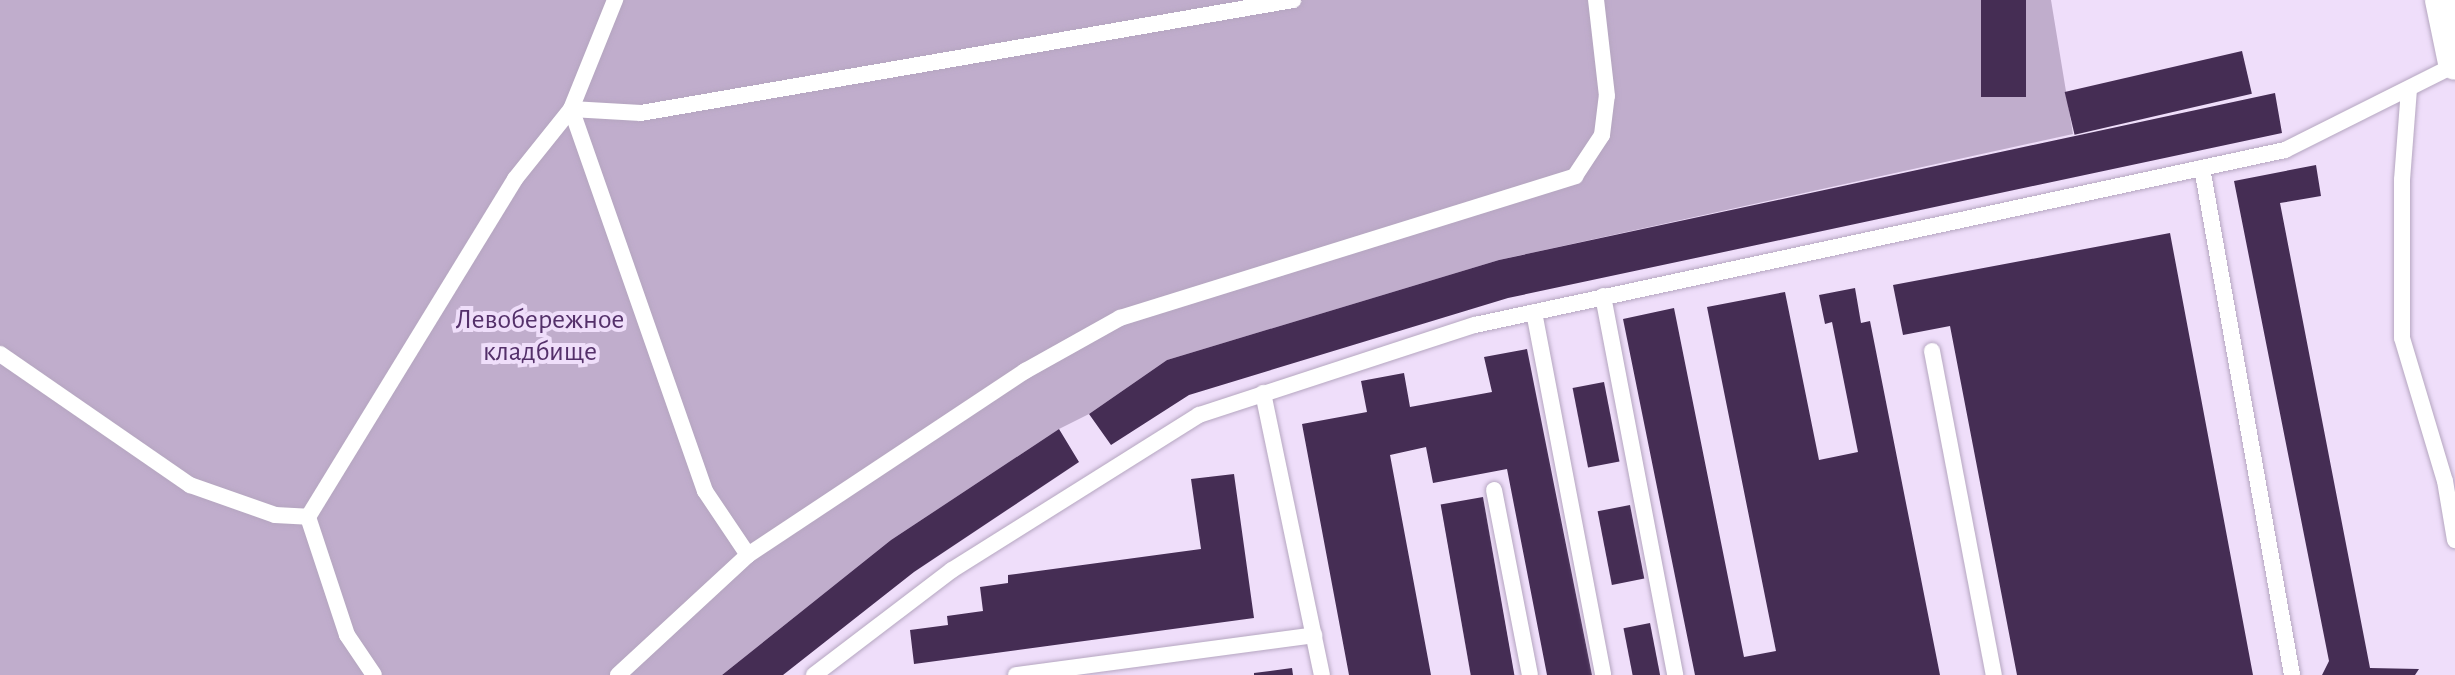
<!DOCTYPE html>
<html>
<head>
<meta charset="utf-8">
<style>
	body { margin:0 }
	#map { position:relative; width:2455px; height:675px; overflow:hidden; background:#efdefa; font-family:"Alegreya Sans",sans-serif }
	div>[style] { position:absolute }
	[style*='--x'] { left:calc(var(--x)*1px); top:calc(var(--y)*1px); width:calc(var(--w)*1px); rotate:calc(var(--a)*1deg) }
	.green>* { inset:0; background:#c0adcc }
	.building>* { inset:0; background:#452d54; transform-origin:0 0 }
	.roads { filter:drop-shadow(0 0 2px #b5a6c0) drop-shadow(0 0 2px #b5a6c0) }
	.lane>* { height:16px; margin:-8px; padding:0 8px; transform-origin:8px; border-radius:8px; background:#fff }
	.street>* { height:34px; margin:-17px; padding:0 17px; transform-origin:17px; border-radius:17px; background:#fff }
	span { translate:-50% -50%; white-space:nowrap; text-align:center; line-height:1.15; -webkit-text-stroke:8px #efdefa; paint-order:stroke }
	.park-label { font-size:28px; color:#54306a }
</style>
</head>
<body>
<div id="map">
	<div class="green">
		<div style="clip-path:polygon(0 0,2051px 0,2073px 134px,1499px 260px,1167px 360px,1089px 414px,1059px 429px,891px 540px,722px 675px,0 675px)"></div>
	</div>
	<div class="building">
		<div style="left:1981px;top:0;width:45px;height:97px"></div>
		<div style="left:2242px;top:51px;width:44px;height:182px;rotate:77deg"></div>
		<div style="clip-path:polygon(2275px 93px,2282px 133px,1508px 298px,1189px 395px,1111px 445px,1089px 414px,1167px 360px,1499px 260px)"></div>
		<div style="clip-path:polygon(2316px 165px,2321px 196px,2280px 203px,2370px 668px,2419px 669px,2415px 675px,2322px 675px,2329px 661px,2234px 181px)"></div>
		<div style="clip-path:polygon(2170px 233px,2253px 675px,2017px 675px,1950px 326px,1903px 335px,1893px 285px)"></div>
		<div style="clip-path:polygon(1855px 288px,1861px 323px,1870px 321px,1940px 675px,1695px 675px,1623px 319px,1674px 308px,1744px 657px,1776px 651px,1707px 307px,1785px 292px,1819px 460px,1858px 452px,1832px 322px,1825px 324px,1819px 295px)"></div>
		<div style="clip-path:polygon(1527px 349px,1592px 675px,1547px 675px,1507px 469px,1433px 483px,1426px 447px,1390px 455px,1431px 675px,1349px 675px,1302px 424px,1367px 412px,1361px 381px,1404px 373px,1410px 407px,1492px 392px,1484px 357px)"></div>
		<div style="left:1604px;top:382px;width:81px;height:32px;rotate:79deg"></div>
		<div style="clip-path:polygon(1059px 429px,1079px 462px,914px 572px,783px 675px,722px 675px,891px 540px)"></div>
		<div style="clip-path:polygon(1234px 474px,1254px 618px,914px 664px,910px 630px,948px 625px,947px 616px,983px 611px,980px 587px,1008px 583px,1008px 575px,1201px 549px,1191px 479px)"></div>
		<div style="left:1483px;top:497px;width:181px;height:43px;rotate:80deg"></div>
		<div style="left:1630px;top:505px;width:75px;height:33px;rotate:79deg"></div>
		<div style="left:1650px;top:623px;width:53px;height:27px;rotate:79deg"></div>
		<div style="clip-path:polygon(1292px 668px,1293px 675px,1254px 675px,1254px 673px)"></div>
	</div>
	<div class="roads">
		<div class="lane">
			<div style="--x:2409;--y:89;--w:91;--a:94.4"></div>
			<div style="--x:2402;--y:180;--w:158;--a:90"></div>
			<div style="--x:2402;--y:338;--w:149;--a:73.3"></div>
			<div style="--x:2445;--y:481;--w:60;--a:80.4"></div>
			<div style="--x:2202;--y:168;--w:515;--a:79.93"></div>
			<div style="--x:1603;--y:296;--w:386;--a:79.2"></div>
			<div style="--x:1534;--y:312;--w:369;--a:79.2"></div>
			<div style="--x:1932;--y:351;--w:330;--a:79.2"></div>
			<div style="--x:0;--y:354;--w:231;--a:34.6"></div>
			<div style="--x:190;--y:485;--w:90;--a:19.4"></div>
			<div style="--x:275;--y:515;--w:33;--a:3"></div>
			<div style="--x:308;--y:517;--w:124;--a:71.7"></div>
			<div style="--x:347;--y:635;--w:48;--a:56"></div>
			<div style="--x:1263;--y:393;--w:288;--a:78.2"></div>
			<div style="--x:1494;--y:490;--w:188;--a:79"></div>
			<div style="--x:308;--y:517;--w:396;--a:-58.5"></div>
			<div style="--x:515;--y:179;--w:90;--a:-51.3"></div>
			<div style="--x:571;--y:109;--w:118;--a:-68"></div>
			<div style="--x:748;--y:555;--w:77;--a:-123.9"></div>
			<div style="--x:705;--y:491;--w:405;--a:-109.3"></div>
			<div style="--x:571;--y:109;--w:70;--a:3.3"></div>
			<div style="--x:641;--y:113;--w:662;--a:-9.83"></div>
			<div style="--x:618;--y:675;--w:177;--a:-42.7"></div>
			<div style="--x:748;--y:555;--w:333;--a:-33.6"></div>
			<div style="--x:1025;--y:371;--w:109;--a:-29.2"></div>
			<div style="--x:1120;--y:318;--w:477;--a:-17.3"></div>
			<div style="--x:1575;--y:176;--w:49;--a:-56.6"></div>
			<div style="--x:1602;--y:135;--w:39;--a:-83"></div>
			<div style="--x:1607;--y:96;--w:97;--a:-96.5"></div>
			<div style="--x:814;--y:675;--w:173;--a:-37.3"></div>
			<div style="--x:952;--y:570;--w:292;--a:-32.1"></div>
			<div style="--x:1199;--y:415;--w:290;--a:-18.1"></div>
			<div style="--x:1475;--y:325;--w:829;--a:-12.19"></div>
			<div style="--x:2285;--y:150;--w:190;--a:-26.6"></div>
			<div style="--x:1016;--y:675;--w:301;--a:-7.6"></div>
		</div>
		<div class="street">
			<div style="--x:2442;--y:0;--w:64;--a:78.3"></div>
		</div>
	</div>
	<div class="park-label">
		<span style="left:540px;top:336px">Левобережное<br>кладбище</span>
	</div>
</div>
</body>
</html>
